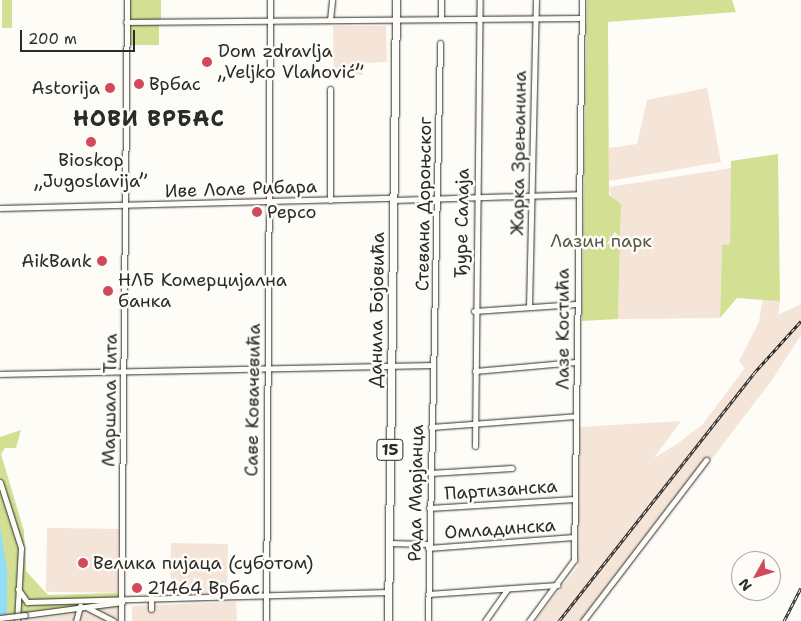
<!DOCTYPE html>
<html>
<head>
<meta charset="utf-8">
<style>
	body { margin:0 }
	#map { position:relative; width:801px; height:621px; overflow:hidden; background:#fdfcf7; font-family:"Shantell Sans",sans-serif }
	div>[style] { position:absolute }
	[style*='--x'] { left:calc(var(--x)*1px); top:calc(var(--y)*1px); width:calc(var(--w)*1px); rotate:calc(var(--a)*1deg) }
	.built>* { inset:0; background:#f5e5d9; transform-origin:0 0 }
	.green>* { inset:0; background:#d3e094; transform-origin:0 0 }
	.water>* { inset:0; background:#94ddf6 }
	.roads { filter:drop-shadow(0 0 1px #2b2b2b) drop-shadow(0 0 1px #2b2b2b) }
	.minor>* { height:5px; margin:-2.5px; padding:0 2.5px; transform-origin:2.5px; border-radius:2.5px; background:#fdfcf7 }
	.major>* { height:7px; margin:-3.5px; padding:0 3.5px; transform-origin:3.5px; border-radius:3.5px; background:#fdfcf7 }
	.rail>* { height:3px; margin-top:-1.5px; transform-origin:0; background:repeating-linear-gradient(90deg,#fdfcf7 0 4px,#2b2b2b 0 8px); box-sizing:border-box; border-block:1px solid #2b2b2b }
	.bridges { filter:drop-shadow(0 0 1px #2b2b2b) drop-shadow(0 0 1px #2b2b2b) }
	.minor-bridge>* { height:5px; margin:-2.5px; padding:0 2.5px; transform-origin:2.5px; border-radius:2.5px; background:#fdfcf7 }
	.dots>* { width:14px; height:14px; translate:-50% -50%; box-sizing:border-box; border:2px solid #fdfcf7; border-radius:50% }
	span { translate:-50% -50%; white-space:nowrap; text-align:center; line-height:1.15; -webkit-text-stroke:5px #fdfcf7; paint-order:stroke }
	.shield-label span { padding:1px 4px; background:#fdfcf7; border:1px solid; border-radius:4px; -webkit-text-stroke-width:0 }
	.shield-label { font-size:16px; color:#2b2b2b; font-weight:700 }
	.poi-label { font-size:18px; color:#2b2b2b }
	.left { translate:0 -50%; text-align:left }
	.right { translate:-100% -50%; text-align:right }
	.street-label { font-size:18px; color:#2b2b2b }
	.park-label { font-size:18px; color:#555845 }
	.district-label { font-size:22px; color:#2b2b2b; font-weight:700; letter-spacing:1px }
	.north { position:absolute; left:731px; top:551px; width:50px; height:50px; box-sizing:border-box; background:#fdfcf7; border:1px solid #a9a8a5; border-radius:50%; rotate:231deg; font-size:14px; font-weight:700; line-height:20px; text-align:center; color:#2b2b2b }
	.north::after { content:''; display:block; margin:auto; width:18px; height:22px; background:#d1495b; clip-path:polygon(50% 0,100% 100%,50% 72%,0 100%) }
	.scale { position:absolute; left:20px; top:30px; width:115px; height:22px; box-sizing:border-box; border:2px solid #2b2b2b; border-top:0; padding-left:6px; font-size:15px; line-height:18px; white-space:nowrap; color:#2b2b2b; -webkit-text-stroke:4px #fdfcf7; paint-order:stroke }
</style>
</head>
<body>
<div id="map">
	<div class="built">
		<div style="clip-path:polygon(333px 26px,386px 26px,387px 62px,363px 63px,363px 75px,334px 76px)"></div>
		<div style="clip-path:polygon(707px 88px,721px 162px,609px 181px,609px 148px,637px 144px,647px 100px)"></div>
		<div style="clip-path:polygon(732px 168px,730px 244px,722px 246px,720px 318px,618px 319px,621px 204px,611px 198px,609px 187px)"></div>
		<div style="clip-path:polygon(763px 297px,780px 301px,778px 315px,801px 304px,801px 335px,772px 380px,588px 621px,535px 621px,578px 566px,580px 427px,681px 421px,654px 458px,677px 444px,702px 425px,745px 368px,739px 361px,759px 322px)"></div>
		<div style="left:119px;top:529px;width:64px;height:72px;rotate:91deg"></div>
		<div style="left:171px;top:543px;width:57px;height:51px;rotate:1deg"></div>
		<div style="clip-path:polygon(236px 602px,237px 621px,132px 621px,132px 606px)"></div>
		<div style="clip-path:polygon(118px 607px,118px 621px,21px 621px)"></div>
	</div>
	<div class="green">
		<div style="left:2px;top:0;width:10px;height:28px"></div>
		<div style="left:129px;top:0;width:32px;height:21px"></div>
		<div style="clip-path:polygon(587px 0,732px 0,736px 12px,608px 22px,609px 195px,621px 204px,618px 319px,582px 321px)"></div>
		<div style="left:129px;top:24px;width:30px;height:21px"></div>
		<div style="clip-path:polygon(778px 154px,780px 301px,737px 298px,720px 318px,722px 245px,730px 244px,731px 161px)"></div>
		<div style="clip-path:polygon(21px 430px,16px 448px,5px 448px,1px 454px,24px 531px,26px 571px,48px 595px,118px 593px,118px 607px,7px 621px,0 526px,0 437px)"></div>
	</div>
	<div class="water">
		<div style="clip-path:polygon(0 526px,7px 569px,7px 621px,0 621px)"></div>
	</div>
	<div class="roads">
		<div class="minor">
			<div style="--x:441;--y:17;--w:17;--a:-90"></div>
			<div style="--x:330;--y:20;--w:20;--a:-84"></div>
			<div style="--x:126;--y:22;--w:456;--a:-0.5"></div>
			<div style="--x:330;--y:200;--w:111;--a:-90"></div>
			<div style="--x:393;--y:200;--w:186;--a:-1.8"></div>
			<div style="--x:0;--y:208;--w:393;--a:-1.5"></div>
			<div style="--x:529;--y:307;--w:307;--a:-88.7"></div>
			<div style="--x:474;--y:311;--w:102;--a:-3.9"></div>
			<div style="--x:475;--y:371;--w:101;--a:-5.1"></div>
			<div style="--x:0;--y:374;--w:431;--a:-1.2"></div>
			<div style="--x:431;--y:427;--w:145;--a:-4.3"></div>
			<div style="--x:475;--y:446;--w:446;--a:-89.4"></div>
			<div style="--x:430;--y:473;--w:82;--a:-3.5"></div>
			<div style="--x:0;--y:482;--w:69;--a:72.3"></div>
			<div style="--x:21;--y:548;--w:73;--a:93.1"></div>
			<div style="--x:429;--y:508;--w:146;--a:-3.5"></div>
			<div style="--x:388;--y:543;--w:40;--a:1.4"></div>
			<div style="--x:428;--y:548;--w:146;--a:-4.3"></div>
			<div style="--x:18;--y:589;--w:16;--a:55"></div>
			<div style="--x:27;--y:602;--w:361;--a:-1.6"></div>
			<div style="--x:428;--y:594;--w:130;--a:-4"></div>
			<div style="--x:151;--y:597;--w:12;--a:90"></div>
			<div style="--x:88;--y:608;--w:28;--a:27"></div>
			<div style="--x:25;--y:615;--w:98;--a:-7.6"></div>
			<div style="--x:76;--y:621;--w:16;--a:-75"></div>
			<div style="--x:121;--y:621;--w:621;--a:-89.45"></div>
			<div style="--x:266;--y:621;--w:621;--a:-89.63"></div>
			<div style="--x:428;--y:621;--w:578;--a:-88.81"></div>
			<div style="--x:485;--y:621;--w:38;--a:-55"></div>
			<div style="--x:529;--y:621;--w:76;--a:-53.6"></div>
			<div style="--x:574;--y:560;--w:560;--a:-89.18"></div>
			<div style="--x:583;--y:621;--w:203;--a:-52.6"></div>
		</div>
		<div class="major">
			<div style="--x:388;--y:621;--w:621;--a:-89.26"></div>
		</div>
	</div>
	<div class="rail">
		<div style="--x:559;--y:621;--w:315;--a:-51.8"></div>
		<div style="--x:754;--y:373;--w:70;--a:-47.9"></div>
		<div style="--x:784;--y:621;--w:37;--a:-63"></div>
	</div>
	<div class="bridges">
		<div class="minor-bridge">
			<div style="--x:0;--y:618;--w:25;--a:-7"></div>
		</div>
	</div>
	<div class="dots">
		<div style="left:207px;top:62px;background:#d1495b"></div>
		<div style="left:139px;top:84px;background:#d1495b"></div>
		<div style="left:110px;top:88px;background:#d1495b"></div>
		<div style="left:91px;top:142px;background:#d1495b"></div>
		<div style="left:257px;top:212px;background:#d1495b"></div>
		<div style="left:102px;top:261px;background:#d1495b"></div>
		<div style="left:108px;top:291px;background:#d1495b"></div>
		<div style="left:83px;top:563px;background:#d1495b"></div>
		<div style="left:137px;top:588px;background:#d1495b"></div>
	</div>
	<div class="shield-label">
		<span style="left:390px;top:450px">15</span>
	</div>
	<div class="poi-label">
		<span class="left" style="left:218px;top:62px">Dom zdravlja<br>„Veljko Vlahović”</span>
		<span class="left" style="left:149px;top:84px">Врбас</span>
		<span class="right" style="left:100px;top:88px">Astorija</span>
		<span style="left:91px;top:171px">Bioskop<br>„Jugoslavija”</span>
		<span class="left" style="left:267px;top:212px">Pepco</span>
		<span class="right" style="left:92px;top:261px">AikBank</span>
		<span class="left" style="left:118px;top:291px">НЛБ Комерцијална<br>банка</span>
		<span class="left" style="left:93px;top:563px">Велика пијаца (суботом)</span>
		<span class="left" style="left:147px;top:588px">21464 Врбас</span>
	</div>
	<div class="street-label">
		<span style="left:519px;top:153px;rotate:-89deg">Жарка Зрењанина</span>
		<span style="left:241px;top:189px;rotate:-2deg">Иве Лоле Рибара</span>
		<span style="left:424px;top:204px;rotate:-89deg">Стевана Дороњског</span>
		<span style="left:462px;top:223px;rotate:-89deg">Ђуре Салаја</span>
		<span style="left:377px;top:310px;rotate:-89deg">Данила Бојовића</span>
		<span style="left:563px;top:329px;rotate:-90deg">Лазе Костића</span>
		<span style="left:110px;top:400px;rotate:-89deg">Маршала Тита</span>
		<span style="left:253px;top:400px;rotate:-89deg">Саве Ковачевића</span>
		<span style="left:501px;top:490px;rotate:-4deg">Партизанска</span>
		<span style="left:416px;top:493px;rotate:-89deg">Рада Марјанца</span>
		<span style="left:500px;top:529px;rotate:-4deg">Омладинска</span>
	</div>
	<div class="park-label">
		<span style="left:601px;top:241px">Лазин парк</span>
	</div>
	<div class="district-label">
		<span style="left:149px;top:119px">НОВИ ВРБАС</span>
	</div>
	<div class="north">N</div>
	<div class="scale">200 m</div>
</div>
</body>
</html>
